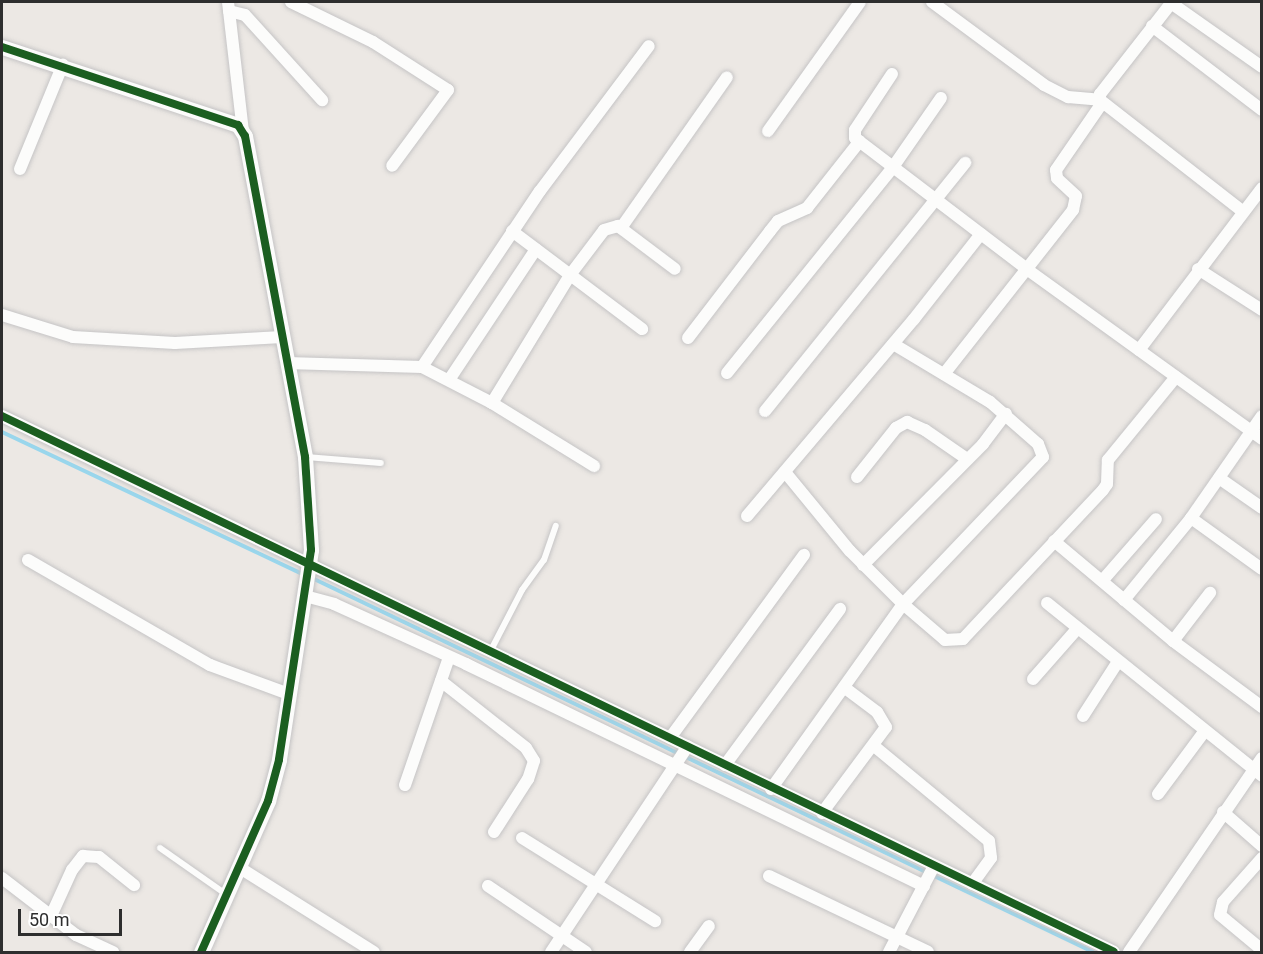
<!DOCTYPE html>
<html>
<head>
<meta charset="utf-8">
<style>
	body { margin:0 }
	#map { position:relative; width:1263px; height:954px; overflow:hidden; background:#ece8e4; font-family:Roboto,sans-serif }
	div>[style] { position:absolute }
	[style*='--x'] { left:calc(var(--x)*1px); top:calc(var(--y)*1px); width:calc(var(--w)*1px); rotate:calc(var(--a)*1deg) }
	.stream>* { height:4px; margin:-2px; padding:0 2px; transform-origin:2px; border-radius:2px; background:#99d6ec }
	.roads { filter:drop-shadow(0 0 2px #c5c4c5) drop-shadow(0 0 2px #c5c4c5) }
	.service>* { height:6px; margin:-3px; padding:0 3px; transform-origin:3px; border-radius:3px; background:#fcfcfb }
	.minor>* { height:12px; margin:-6px; padding:0 6px; transform-origin:6px; border-radius:6px; background:#fcfcfb }
	.tertiary>* { height:15px; margin:-7.5px; padding:0 7.5px; transform-origin:7.5px; border-radius:7.5px; background:#fcfcfb }
	.cycleway>* { height:8px; margin:-4px; padding:0 4px; transform-origin:4px; border-radius:4px; background:#1b5e20 }
	span { translate:-50% -50%; white-space:nowrap; text-align:center; line-height:1.15; -webkit-text-stroke:6px #fff; paint-order:stroke }
	.frame { position:absolute; inset:0; border:3px solid #2e2e2e; pointer-events:none }
	.scale { position:absolute; left:18px; top:909px; width:104px; height:27px; box-sizing:border-box; border:3px solid #2e2e2e; border-top:0; padding-left:8px; font-size:18px; line-height:21px; white-space:nowrap; color:#2e2e2e; -webkit-text-stroke:4px #fff; paint-order:stroke }
</style>
</head>
<body>
<div id="map">
	<div class="stream">
		<div style="--x:2;--y:432;--w:332;--a:25.3"></div>
		<div style="--x:312;--y:578;--w:866;--a:25.59"></div>
	</div>
	<div class="roads">
		<div class="service">
			<div style="--x:306;--y:457;--w:75;--a:4.6"></div>
			<div style="--x:490;--y:652;--w:70;--a:-62.7"></div>
			<div style="--x:522;--y:590;--w:37;--a:-54"></div>
			<div style="--x:544;--y:560;--w:36;--a:-71"></div>
			<div style="--x:160;--y:848;--w:82;--a:35"></div>
		</div>
		<div class="minor">
			<div style="--x:228;--y:2;--w:130;--a:83.4"></div>
			<div style="--x:291;--y:2;--w:91;--a:26"></div>
			<div style="--x:373;--y:42;--w:89;--a:32.6"></div>
			<div style="--x:448;--y:90;--w:94;--a:126.4"></div>
			<div style="--x:932;--y:2;--w:139;--a:36.5"></div>
			<div style="--x:1044;--y:85;--w:27;--a:27"></div>
			<div style="--x:1068;--y:97;--w:32;--a:5"></div>
			<div style="--x:1172;--y:2;--w:117;--a:128"></div>
			<div style="--x:1100;--y:94;--w:6;--a:90"></div>
			<div style="--x:1100;--y:100;--w:180;--a:38"></div>
			<div style="--x:1171;--y:3;--w:111;--a:35.1"></div>
			<div style="--x:229;--y:11;--w:16;--a:14"></div>
			<div style="--x:245;--y:15;--w:115;--a:47.8"></div>
			<div style="--x:1152;--y:26;--w:138;--a:37.4"></div>
			<div style="--x:892;--y:74;--w:67;--a:123.5"></div>
			<div style="--x:855;--y:130;--w:8;--a:90"></div>
			<div style="--x:855;--y:138;--w:218;--a:37.3"></div>
			<div style="--x:1028;--y:270;--w:289;--a:35.8"></div>
			<div style="--x:768;--y:131;--w:158;--a:-54.5"></div>
			<div style="--x:20;--y:169;--w:113;--a:-67.7"></div>
			<div style="--x:621;--y:228;--w:184;--a:-54.9"></div>
			<div style="--x:512;--y:231;--w:163;--a:37"></div>
			<div style="--x:1198;--y:269;--w:76;--a:32.6"></div>
			<div style="--x:2;--y:315;--w:74;--a:17.2"></div>
			<div style="--x:73;--y:337;--w:102;--a:3.4"></div>
			<div style="--x:175;--y:343;--w:107;--a:-3.2"></div>
			<div style="--x:688;--y:338;--w:135;--a:-52.5"></div>
			<div style="--x:770;--y:231;--w:13;--a:-51"></div>
			<div style="--x:778;--y:221;--w:32;--a:-24"></div>
			<div style="--x:807;--y:208;--w:85;--a:-51.7"></div>
			<div style="--x:1139;--y:350;--w:203;--a:-52.8"></div>
			<div style="--x:287;--y:363;--w:135;--a:1.7"></div>
			<div style="--x:422;--y:367;--w:79;--a:27.2"></div>
			<div style="--x:492;--y:403;--w:120;--a:31.7"></div>
			<div style="--x:422;--y:367;--w:212;--a:-56.2"></div>
			<div style="--x:540;--y:191;--w:181;--a:-53.1"></div>
			<div style="--x:727;--y:373;--w:265;--a:-51.1"></div>
			<div style="--x:893;--y:167;--w:84;--a:-55.2"></div>
			<div style="--x:944;--y:374;--w:209;--a:-51.8"></div>
			<div style="--x:1073;--y:210;--w:14;--a:-78"></div>
			<div style="--x:1076;--y:196;--w:26;--a:-137"></div>
			<div style="--x:1057;--y:178;--w:8;--a:-97"></div>
			<div style="--x:1056;--y:170;--w:81;--a:-55.5"></div>
			<div style="--x:449;--y:380;--w:157;--a:-56.4"></div>
			<div style="--x:492;--y:403;--w:150;--a:-58.6"></div>
			<div style="--x:570;--y:275;--w:56;--a:-52.9"></div>
			<div style="--x:604;--y:230;--w:15;--a:-16"></div>
			<div style="--x:618;--y:226;--w:71;--a:37"></div>
			<div style="--x:765;--y:411;--w:319;--a:-51.1"></div>
			<div style="--x:2;--y:416;--w:1234;--a:25.73"></div>
			<div style="--x:785;--y:472;--w:102;--a:50.6"></div>
			<div style="--x:850;--y:551;--w:75;--a:45"></div>
			<div style="--x:903;--y:604;--w:55;--a:40.6"></div>
			<div style="--x:945;--y:640;--w:18;--a:-3"></div>
			<div style="--x:963;--y:639;--w:204;--a:-46.8"></div>
			<div style="--x:1103;--y:490;--w:7;--a:-56"></div>
			<div style="--x:1107;--y:484;--w:24;--a:-88"></div>
			<div style="--x:1108;--y:460;--w:107;--a:-50.7"></div>
			<div style="--x:857;--y:477;--w:63;--a:-51.5"></div>
			<div style="--x:896;--y:428;--w:13;--a:-29"></div>
			<div style="--x:907;--y:422;--w:20;--a:24"></div>
			<div style="--x:925;--y:430;--w:51;--a:34.6"></div>
			<div style="--x:1219;--y:478;--w:52;--a:34.9"></div>
			<div style="--x:747;--y:516;--w:258;--a:-49.7"></div>
			<div style="--x:914;--y:319;--w:108;--a:-51.8"></div>
			<div style="--x:1191;--y:518;--w:87;--a:35.7"></div>
			<div style="--x:1054;--y:541;--w:155;--a:40"></div>
			<div style="--x:1173;--y:641;--w:111;--a:36.6"></div>
			<div style="--x:28;--y:560;--w:210;--a:30"></div>
			<div style="--x:210;--y:665;--w:84;--a:20.2"></div>
			<div style="--x:863;--y:565;--w:170;--a:-45.2"></div>
			<div style="--x:983;--y:444;--w:38;--a:-53"></div>
			<div style="--x:1102;--y:581;--w:82;--a:-48.9"></div>
			<div style="--x:305;--y:596;--w:30;--a:15"></div>
			<div style="--x:334;--y:604;--w:145;--a:24.4"></div>
			<div style="--x:466;--y:664;--w:509;--a:25.86"></div>
			<div style="--x:1124;--y:600;--w:106;--a:-50.7"></div>
			<div style="--x:1191;--y:518;--w:124;--a:-55.2"></div>
			<div style="--x:1047;--y:603;--w:276;--a:38.8"></div>
			<div style="--x:1173;--y:641;--w:61;--a:-52.4"></div>
			<div style="--x:1033;--y:679;--w:67;--a:-48.7"></div>
			<div style="--x:441;--y:681;--w:108;--a:38.2"></div>
			<div style="--x:526;--y:748;--w:15;--a:58"></div>
			<div style="--x:534;--y:761;--w:19;--a:108"></div>
			<div style="--x:528;--y:779;--w:63;--a:122.7"></div>
			<div style="--x:1083;--y:716;--w:63;--a:-57.3"></div>
			<div style="--x:670;--y:738;--w:227;--a:-53.8"></div>
			<div style="--x:874;--y:746;--w:149;--a:39.6"></div>
			<div style="--x:989;--y:841;--w:17;--a:83"></div>
			<div style="--x:991;--y:858;--w:32;--a:126"></div>
			<div style="--x:725;--y:765;--w:194;--a:-53.6"></div>
			<div style="--x:405;--y:785;--w:135;--a:-71"></div>
			<div style="--x:771;--y:789;--w:227;--a:-54.5"></div>
			<div style="--x:903;--y:604;--w:203;--a:-46.4"></div>
			<div style="--x:1043;--y:457;--w:14;--a:-111"></div>
			<div style="--x:1038;--y:444;--w:64;--a:-138.8"></div>
			<div style="--x:990;--y:402;--w:113;--a:-149.1"></div>
			<div style="--x:1158;--y:794;--w:77;--a:-53.4"></div>
			<div style="--x:1223;--y:812;--w:52;--a:41.1"></div>
			<div style="--x:822;--y:813;--w:107;--a:-53.3"></div>
			<div style="--x:886;--y:727;--w:17;--a:-121"></div>
			<div style="--x:877;--y:712;--w:40;--a:-143"></div>
			<div style="--x:522;--y:838;--w:157;--a:32"></div>
			<div style="--x:1262;--y:858;--w:59;--a:131.6"></div>
			<div style="--x:1223;--y:902;--w:13;--a:103"></div>
			<div style="--x:1220;--y:915;--w:55;--a:39.8"></div>
			<div style="--x:240;--y:868;--w:158;--a:32.1"></div>
			<div style="--x:769;--y:876;--w:176;--a:25.5"></div>
			<div style="--x:2;--y:878;--w:93;--a:37.6"></div>
			<div style="--x:76;--y:935;--w:41;--a:24.7"></div>
			<div style="--x:488;--y:886;--w:118;--a:34"></div>
			<div style="--x:51;--y:916;--w:51;--a:-65.5"></div>
			<div style="--x:72;--y:870;--w:18;--a:-52"></div>
			<div style="--x:83;--y:856;--w:16;--a:4"></div>
			<div style="--x:99;--y:857;--w:45;--a:38.7"></div>
			<div style="--x:551;--y:952;--w:247;--a:-56.4"></div>
			<div style="--x:690;--y:952;--w:32;--a:-54"></div>
			<div style="--x:889;--y:952;--w:97;--a:-62.4"></div>
			<div style="--x:1129;--y:952;--w:235;--a:-55.6"></div>
		</div>
		<div class="tertiary">
			<div style="--x:2;--y:47;--w:249;--a:18.3"></div>
			<div style="--x:238;--y:125;--w:13;--a:58"></div>
			<div style="--x:245;--y:136;--w:327;--a:79.4"></div>
			<div style="--x:305;--y:457;--w:93;--a:86.3"></div>
			<div style="--x:311;--y:550;--w:212;--a:98.7"></div>
			<div style="--x:279;--y:760;--w:42;--a:105"></div>
			<div style="--x:268;--y:801;--w:165;--a:113.9"></div>
		</div>
	</div>
	<div class="cycleway">
		<div style="--x:2;--y:47;--w:249;--a:18.3"></div>
		<div style="--x:238;--y:125;--w:13;--a:58"></div>
		<div style="--x:245;--y:136;--w:327;--a:79.4"></div>
		<div style="--x:305;--y:457;--w:93;--a:86.3"></div>
		<div style="--x:311;--y:550;--w:212;--a:98.7"></div>
		<div style="--x:279;--y:760;--w:42;--a:105"></div>
		<div style="--x:268;--y:801;--w:165;--a:113.9"></div>
		<div style="--x:2;--y:416;--w:1234;--a:25.73"></div>
	</div>
	<div class="frame"></div>
	<div class="scale">50 m</div>
</div>
</body>
</html>
